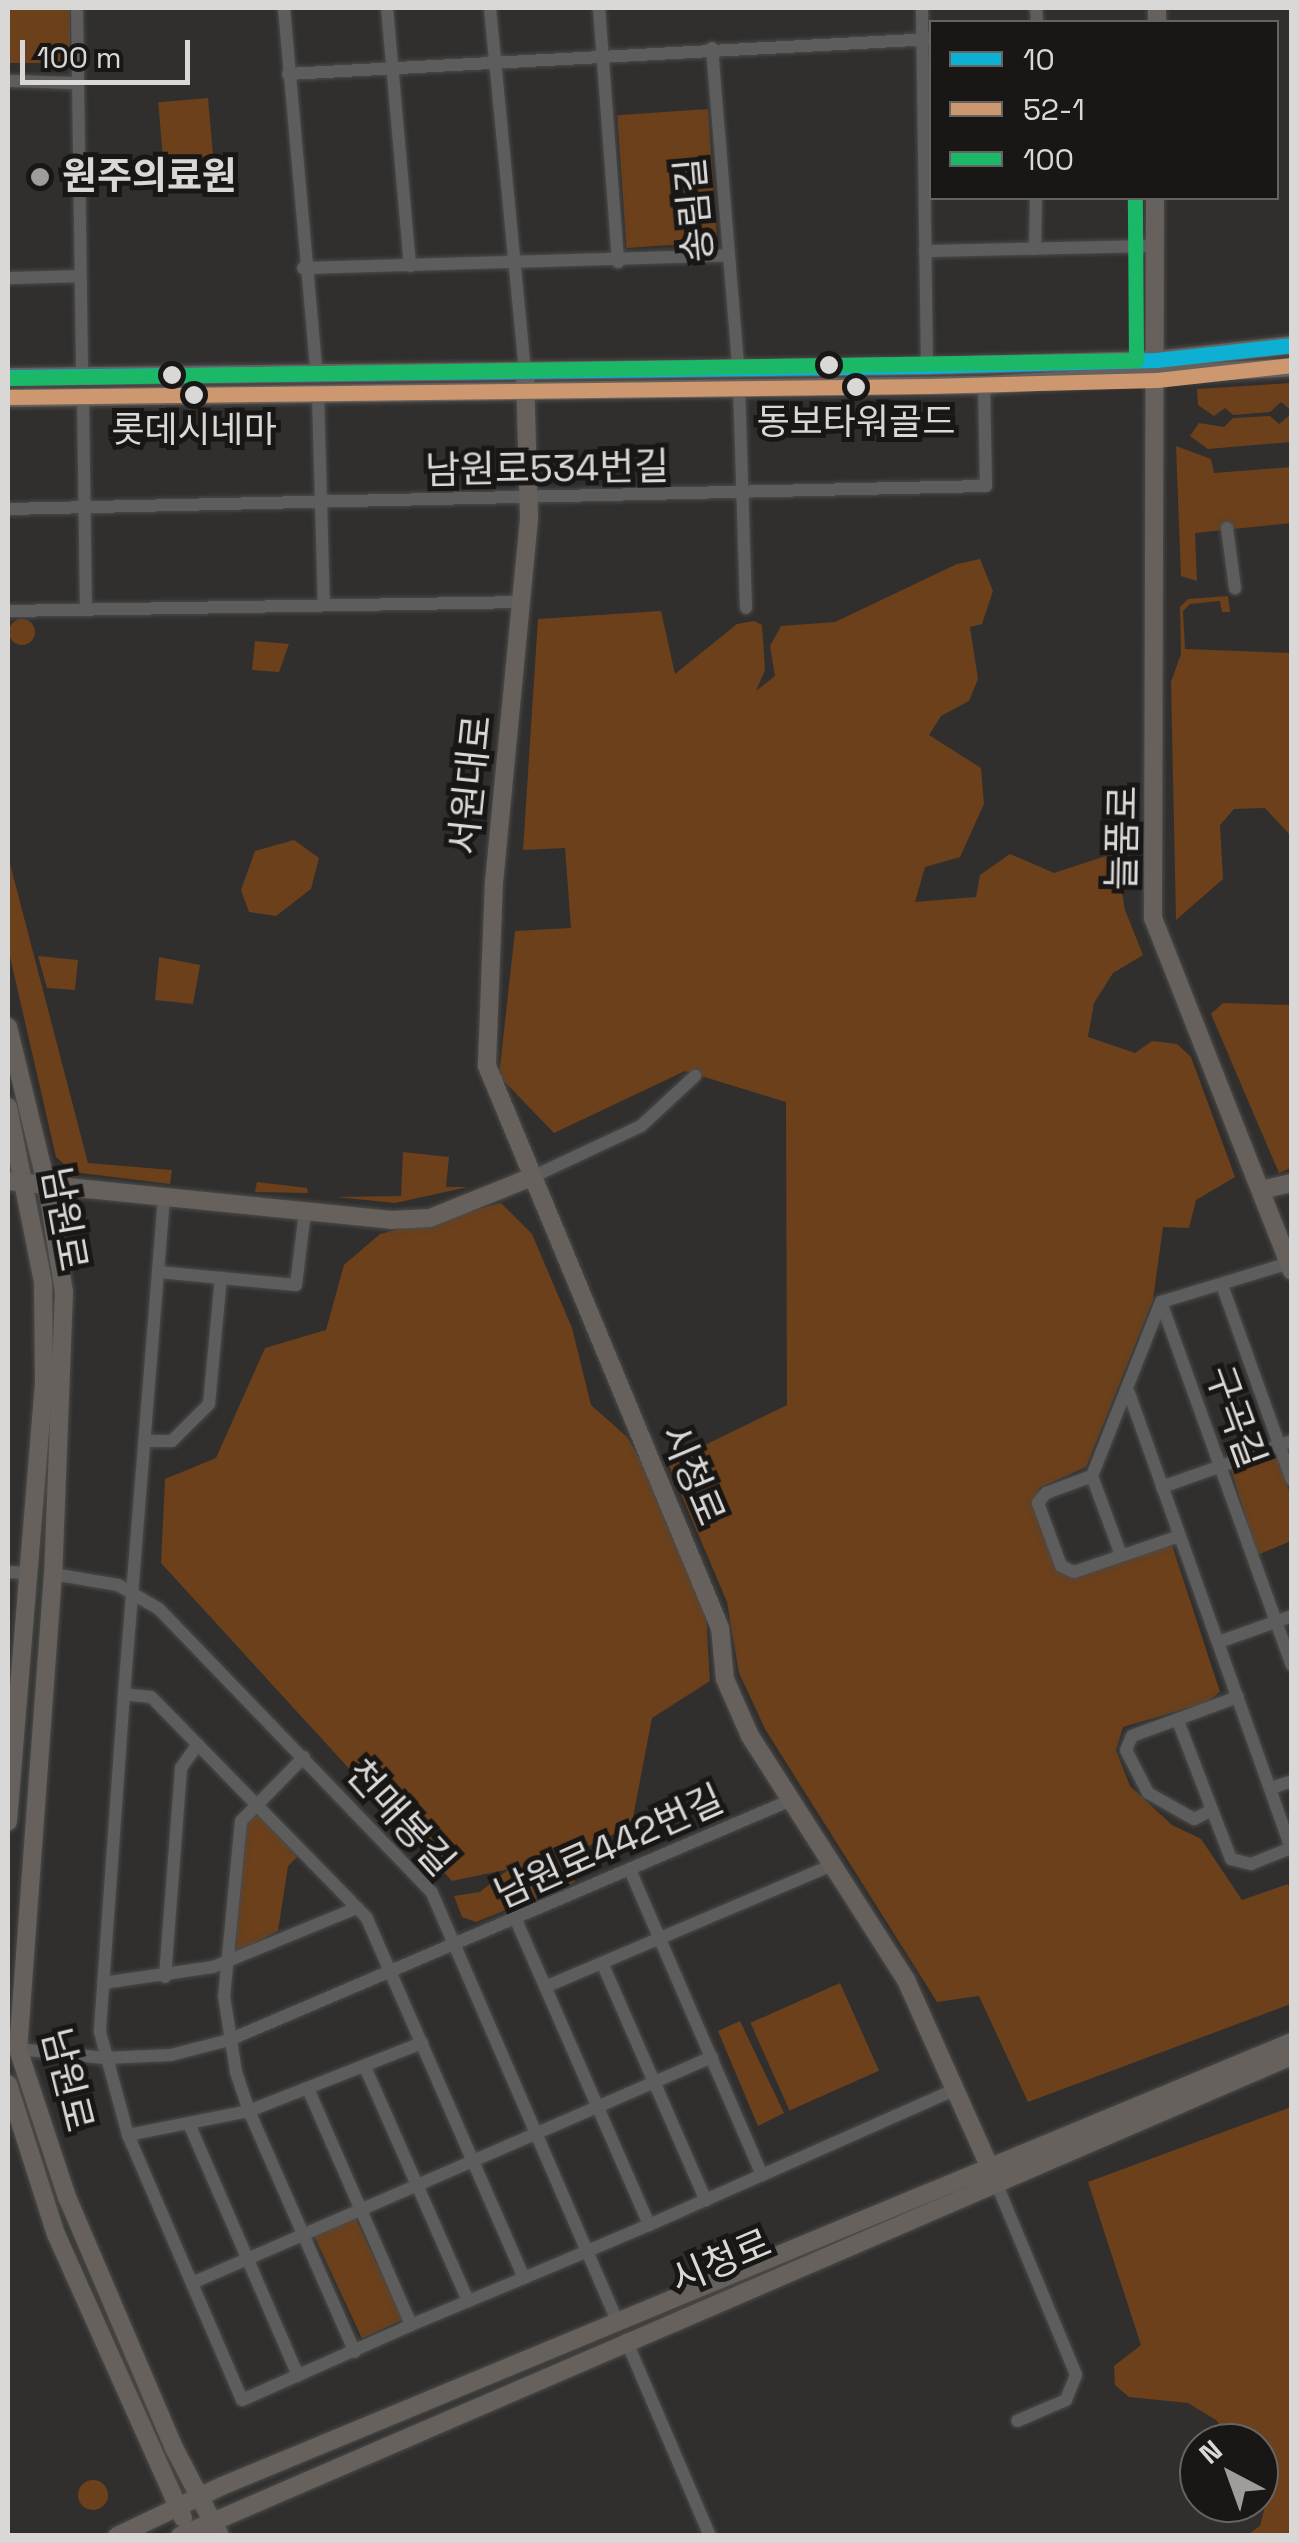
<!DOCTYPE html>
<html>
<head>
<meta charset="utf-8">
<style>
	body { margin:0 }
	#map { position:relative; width:1299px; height:2543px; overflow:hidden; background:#302f2e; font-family:"Space Grotesk","Noto Sans KR",sans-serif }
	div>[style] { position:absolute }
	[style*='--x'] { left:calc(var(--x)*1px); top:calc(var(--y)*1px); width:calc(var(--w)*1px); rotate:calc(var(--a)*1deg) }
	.green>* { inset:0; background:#6b401b; transform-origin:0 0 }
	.round { border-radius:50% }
	.roads { filter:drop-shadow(0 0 2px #4b4a49) drop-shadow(0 0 2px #4b4a49) }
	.street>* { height:12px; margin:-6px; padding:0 6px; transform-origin:6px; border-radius:6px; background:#5e5d5d }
	.secondary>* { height:18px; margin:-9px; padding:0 9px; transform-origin:9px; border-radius:9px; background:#66615c }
	.bus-1>* { height:15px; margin:-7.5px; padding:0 7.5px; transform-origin:7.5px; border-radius:7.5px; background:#0dafd3 }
	.bus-2>* { height:15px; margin:-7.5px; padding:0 7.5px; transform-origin:7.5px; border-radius:7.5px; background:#cd976f }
	.bus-3>* { height:15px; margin:-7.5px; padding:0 7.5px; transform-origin:7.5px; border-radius:7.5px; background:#1ab867 }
	.dots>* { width:28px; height:28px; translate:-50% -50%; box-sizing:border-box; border:5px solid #181716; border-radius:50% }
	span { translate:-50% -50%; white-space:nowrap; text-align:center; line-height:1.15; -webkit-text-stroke:10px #181716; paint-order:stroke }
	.bus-label { font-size:36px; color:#d9d8d7 }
	.poi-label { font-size:38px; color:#d9d8d7; font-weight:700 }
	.left { translate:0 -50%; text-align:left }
	.street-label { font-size:38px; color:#d9d8d7 }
	.frame { position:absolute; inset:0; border:10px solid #d9d8d7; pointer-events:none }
	.legend { position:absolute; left:929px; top:20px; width:350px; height:180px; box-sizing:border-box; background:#181716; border:2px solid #656463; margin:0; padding:12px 18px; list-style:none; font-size:30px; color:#d9d8d7 }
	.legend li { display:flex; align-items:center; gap:20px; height:50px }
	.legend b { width:50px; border:2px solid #656463 }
	.north { position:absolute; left:1179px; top:2423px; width:100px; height:100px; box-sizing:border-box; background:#181716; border:2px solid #656463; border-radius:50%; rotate:319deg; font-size:28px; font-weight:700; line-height:40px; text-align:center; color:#d9d8d7 }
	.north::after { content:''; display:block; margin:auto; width:35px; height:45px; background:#9e9d9c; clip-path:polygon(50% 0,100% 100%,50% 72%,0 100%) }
	.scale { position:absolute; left:20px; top:40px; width:170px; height:45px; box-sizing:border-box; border:5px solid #d9d8d7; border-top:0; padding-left:12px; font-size:30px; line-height:35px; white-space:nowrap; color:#d9d8d7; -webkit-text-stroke:8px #181716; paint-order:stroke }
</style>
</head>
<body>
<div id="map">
	<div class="green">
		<div style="left:8px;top:8px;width:62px;height:55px"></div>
		<div style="left:208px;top:98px;width:58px;height:50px;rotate:85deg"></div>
		<div style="left:708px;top:109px;width:133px;height:91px;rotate:86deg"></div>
		<div style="clip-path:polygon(1291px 383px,1291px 410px,1281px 402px,1270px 412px,1233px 415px,1225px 408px,1214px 416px,1198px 405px,1197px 389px)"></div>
		<div style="clip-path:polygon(1291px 414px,1291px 442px,1208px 449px,1190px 436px,1199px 423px,1224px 427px,1233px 418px,1270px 416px,1279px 424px)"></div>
		<div style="clip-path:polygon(1176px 446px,1211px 459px,1214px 473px,1291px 467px,1291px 523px,1195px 533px,1197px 581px,1181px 576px)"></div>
		<div style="clip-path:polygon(980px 559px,993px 591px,982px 624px,970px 627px,978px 679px,969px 701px,941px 716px,929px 735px,981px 768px,984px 804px,960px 857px,925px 867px,915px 902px,976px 897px,980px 875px,1010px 854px,1054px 873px,1115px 853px,1125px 910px,1143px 955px,1113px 973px,1094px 1003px,1088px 1037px,1135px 1053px,1152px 1041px,1177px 1044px,1191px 1057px,1235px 1177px,1196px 1200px,1189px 1228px,1163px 1227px,1153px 1300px,1086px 1467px,1039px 1488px,1045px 1531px,1056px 1565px,1077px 1576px,1171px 1542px,1220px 1692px,1205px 1703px,1123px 1727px,1116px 1750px,1130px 1786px,1172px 1825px,1201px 1839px,1242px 1900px,1288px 1884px,1292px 1893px,1291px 2004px,1028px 2102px,979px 1996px,937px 2002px,765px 1729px,739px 1673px,727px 1602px,668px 1463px,787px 1405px,786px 1102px,685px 1071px,554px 1133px,499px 1076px,515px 931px,571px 928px,565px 848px,523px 850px,538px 619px,661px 611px,675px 674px,737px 624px,754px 621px,762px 625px,765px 670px,756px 691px,775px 676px,770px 646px,781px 626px,835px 622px,957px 564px)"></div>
		<div style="clip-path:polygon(1228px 596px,1230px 612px,1222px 612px,1220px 601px,1190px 604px,1183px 611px,1185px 649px,1291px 653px,1291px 836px,1265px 808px,1234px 809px,1220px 825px,1223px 879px,1176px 920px,1171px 682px,1181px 654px,1180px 607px,1188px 599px)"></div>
		<div class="round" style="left:9px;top:619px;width:26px;height:26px"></div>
		<div style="clip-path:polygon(255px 641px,289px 644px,279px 672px,252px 670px)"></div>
		<div style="clip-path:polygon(294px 840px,319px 858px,311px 889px,276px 916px,249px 912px,241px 890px,255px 851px)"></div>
		<div style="clip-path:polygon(8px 856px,88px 1163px,172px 1170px,170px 1184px,73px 1172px,56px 1157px,8px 948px)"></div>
		<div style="clip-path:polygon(38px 956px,78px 960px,75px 990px,47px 988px)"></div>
		<div style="clip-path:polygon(159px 957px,200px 965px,193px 1004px,155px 1000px)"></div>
		<div style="clip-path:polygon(1223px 1003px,1291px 1005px,1291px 1168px,1279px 1173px,1211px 1014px)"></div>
		<div style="clip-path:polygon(403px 1152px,449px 1157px,446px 1187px,468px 1187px,395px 1203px,336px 1197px,401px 1196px)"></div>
		<div style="clip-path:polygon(257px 1182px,307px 1188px,308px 1193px,255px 1192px)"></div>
		<div style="clip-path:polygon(501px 1203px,532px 1234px,572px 1328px,591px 1405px,627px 1437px,647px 1471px,706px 1614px,710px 1681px,652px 1718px,630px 1833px,614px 1834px,565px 1857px,575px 1882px,476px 1922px,462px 1917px,454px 1896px,480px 1892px,509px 1869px,452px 1881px,161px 1563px,165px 1479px,216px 1458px,265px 1348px,326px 1330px,344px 1265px,380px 1234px)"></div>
		<div style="clip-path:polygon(1276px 1452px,1291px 1496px,1291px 1541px,1257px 1555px,1231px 1469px)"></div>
		<div style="clip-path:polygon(260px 1814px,298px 1856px,288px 1866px,278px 1931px,235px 1953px,246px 1821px)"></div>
		<div style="left:840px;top:1983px;width:96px;height:98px;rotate:66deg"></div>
		<div style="clip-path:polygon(740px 2021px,784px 2113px,758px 2126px,718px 2031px)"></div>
		<div style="clip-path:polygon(1291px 2107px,1291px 2535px,1247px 2535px,1260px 2526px,1271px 2483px,1259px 2469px,1259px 2443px,1236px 2443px,1216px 2420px,1188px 2403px,1129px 2397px,1115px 2385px,1114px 2366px,1141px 2345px,1088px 2182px)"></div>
		<div style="left:355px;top:2217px;width:113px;height:45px;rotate:65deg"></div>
		<div class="round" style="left:78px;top:2480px;width:30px;height:30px"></div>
	</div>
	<div class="roads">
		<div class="street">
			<div style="--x:77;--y:8;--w:369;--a:89.2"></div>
			<div style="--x:284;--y:8;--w:368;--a:84.9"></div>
			<div style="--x:387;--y:8;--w:259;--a:84.9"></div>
			<div style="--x:490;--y:8;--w:368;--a:84.5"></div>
			<div style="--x:599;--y:8;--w:255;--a:85.7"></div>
			<div style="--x:922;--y:8;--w:358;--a:89.2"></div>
			<div style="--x:1036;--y:8;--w:14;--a:86"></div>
			<div style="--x:712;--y:48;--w:320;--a:85.3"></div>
			<div style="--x:288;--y:74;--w:645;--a:-3.11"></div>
			<div style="--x:8;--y:81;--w:69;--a:1.7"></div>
			<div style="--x:1035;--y:249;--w:51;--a:-88.9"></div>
			<div style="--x:925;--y:251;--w:229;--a:-1.3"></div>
			<div style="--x:303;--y:268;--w:426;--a:-1.7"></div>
			<div style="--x:8;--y:278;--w:70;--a:-1.6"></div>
			<div style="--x:739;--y:385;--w:223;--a:88.2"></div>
			<div style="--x:318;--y:394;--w:211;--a:88.4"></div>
			<div style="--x:83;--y:397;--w:213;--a:89.2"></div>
			<div style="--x:8;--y:509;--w:978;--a:-1.35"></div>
			<div style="--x:986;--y:486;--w:101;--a:-91.1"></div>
			<div style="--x:1227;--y:528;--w:61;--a:82.4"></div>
			<div style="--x:8;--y:611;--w:515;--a:-1"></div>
			<div style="--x:532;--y:1177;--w:120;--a:-25.1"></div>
			<div style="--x:641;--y:1126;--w:74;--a:-42.8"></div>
			<div style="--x:221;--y:1278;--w:75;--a:5.3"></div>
			<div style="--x:296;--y:1285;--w:74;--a:-83"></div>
			<div style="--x:1222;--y:1285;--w:207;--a:70.3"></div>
			<div style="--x:1161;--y:1302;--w:386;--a:70.2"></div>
			<div style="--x:1129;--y:1393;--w:485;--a:70.4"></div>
			<div style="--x:145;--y:1441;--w:27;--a:0"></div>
			<div style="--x:172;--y:1441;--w:52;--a:-45"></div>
			<div style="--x:209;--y:1404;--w:127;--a:-84.6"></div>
			<div style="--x:221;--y:1278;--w:62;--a:-174.5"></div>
			<div style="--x:1092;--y:1476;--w:49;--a:159.7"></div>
			<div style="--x:1046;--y:1493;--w:13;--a:129"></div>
			<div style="--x:1038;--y:1503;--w:67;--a:69.9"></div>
			<div style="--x:1061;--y:1566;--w:14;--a:25"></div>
			<div style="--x:1074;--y:1572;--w:112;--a:-18.8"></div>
			<div style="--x:1162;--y:1487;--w:138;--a:-19.5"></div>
			<div style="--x:1121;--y:1555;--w:84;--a:-110.2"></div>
			<div style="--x:1092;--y:1476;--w:187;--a:-68.4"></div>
			<div style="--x:1161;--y:1302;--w:134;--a:-16.9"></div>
			<div style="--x:8;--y:1572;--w:22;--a:3"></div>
			<div style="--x:53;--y:1574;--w:66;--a:9.6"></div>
			<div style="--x:118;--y:1585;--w:48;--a:30.3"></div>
			<div style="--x:159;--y:1609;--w:394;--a:46.1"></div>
			<div style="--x:432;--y:1893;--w:469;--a:66.6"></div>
			<div style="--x:1219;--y:1642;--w:77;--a:-19.6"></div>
			<div style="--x:124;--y:1694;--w:498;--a:-85.4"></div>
			<div style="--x:1178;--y:1721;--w:148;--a:69"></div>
			<div style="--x:1231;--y:1859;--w:21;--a:14"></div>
			<div style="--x:1251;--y:1864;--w:43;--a:-21.8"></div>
			<div style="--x:304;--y:1757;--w:90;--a:134.5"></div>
			<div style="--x:241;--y:1821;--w:176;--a:95.5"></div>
			<div style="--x:224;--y:1996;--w:77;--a:81"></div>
			<div style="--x:236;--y:2072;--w:41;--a:71.6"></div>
			<div style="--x:249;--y:2111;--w:263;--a:66.3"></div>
			<div style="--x:1271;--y:1788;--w:22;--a:-18"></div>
			<div style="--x:1212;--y:1810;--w:20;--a:153"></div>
			<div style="--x:1194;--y:1819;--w:53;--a:-150.5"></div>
			<div style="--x:1148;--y:1793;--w:48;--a:-117.1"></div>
			<div style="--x:1126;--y:1750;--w:15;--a:-67"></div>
			<div style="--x:1132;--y:1736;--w:113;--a:-20.2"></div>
			<div style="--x:630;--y:1870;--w:332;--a:66.6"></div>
			<div style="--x:762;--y:2175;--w:212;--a:-23.9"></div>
			<div style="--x:516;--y:1920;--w:333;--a:66.4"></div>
			<div style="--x:603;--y:1965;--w:257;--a:66.4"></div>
			<div style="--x:165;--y:1977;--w:210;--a:-85.6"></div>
			<div style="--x:181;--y:1768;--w:29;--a:-55"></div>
			<div style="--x:103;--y:1983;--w:111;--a:-8.3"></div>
			<div style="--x:213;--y:1967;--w:156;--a:-22.3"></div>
			<div style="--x:545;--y:1987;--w:312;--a:-23"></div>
			<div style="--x:18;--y:2049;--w:87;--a:5.9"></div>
			<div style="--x:105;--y:2058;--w:66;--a:-2.6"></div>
			<div style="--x:171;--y:2055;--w:60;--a:-14.5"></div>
			<div style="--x:229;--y:2040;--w:611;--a:-23.12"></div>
			<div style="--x:365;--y:2067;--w:256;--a:66.2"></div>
			<div style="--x:309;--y:2091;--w:255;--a:66.4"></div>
			<div style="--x:190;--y:2126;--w:272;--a:66.6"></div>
			<div style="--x:128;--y:2135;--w:123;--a:-11.2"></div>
			<div style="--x:249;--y:2111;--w:186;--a:-21.5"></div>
			<div style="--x:995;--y:2180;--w:211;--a:67.4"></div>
			<div style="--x:1076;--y:2375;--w:27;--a:112"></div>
			<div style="--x:1066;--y:2400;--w:53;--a:156.8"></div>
			<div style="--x:524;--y:2278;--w:393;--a:-113.6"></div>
			<div style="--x:367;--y:1918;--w:309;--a:-134.3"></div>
			<div style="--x:151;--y:1697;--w:27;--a:-174"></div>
			<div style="--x:124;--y:1694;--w:339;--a:94.1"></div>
			<div style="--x:100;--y:2032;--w:107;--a:74.8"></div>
			<div style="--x:128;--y:2135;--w:288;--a:66.7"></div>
			<div style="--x:242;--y:2400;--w:185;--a:-23.9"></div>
			<div style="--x:411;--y:2325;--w:122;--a:-22.6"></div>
			<div style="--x:524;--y:2278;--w:136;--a:-23"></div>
			<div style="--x:649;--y:2225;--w:124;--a:-23.9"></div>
			<div style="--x:192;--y:2283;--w:567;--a:-23.49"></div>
			<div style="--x:626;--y:2340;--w:213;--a:66.8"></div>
		</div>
		<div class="secondary">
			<div style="--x:1157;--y:22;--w:14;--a:-90"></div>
			<div style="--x:1155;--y:198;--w:720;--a:90.16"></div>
			<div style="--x:1153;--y:918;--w:379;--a:68.5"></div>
			<div style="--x:525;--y:374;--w:145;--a:88.4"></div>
			<div style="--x:529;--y:519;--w:364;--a:95.5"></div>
			<div style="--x:494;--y:881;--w:185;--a:92.2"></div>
			<div style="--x:487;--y:1066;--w:608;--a:67.48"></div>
			<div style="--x:720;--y:1628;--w:51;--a:84.4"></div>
			<div style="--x:725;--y:1679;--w:62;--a:66.3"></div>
			<div style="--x:750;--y:1736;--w:290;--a:57.4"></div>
			<div style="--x:906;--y:1980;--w:218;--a:65.9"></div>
			<div style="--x:8;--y:377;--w:919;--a:-0.69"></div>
			<div style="--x:927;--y:366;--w:229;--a:-1.5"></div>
			<div style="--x:1156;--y:360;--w:137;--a:-6.3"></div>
			<div style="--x:8;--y:398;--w:976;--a:-0.76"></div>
			<div style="--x:984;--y:385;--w:309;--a:-3.3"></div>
			<div style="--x:8;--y:1027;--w:165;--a:76.3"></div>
			<div style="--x:47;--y:1187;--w:106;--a:80.8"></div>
			<div style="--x:64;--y:1292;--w:282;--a:92.2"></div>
			<div style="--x:53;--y:1574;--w:476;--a:94.2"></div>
			<div style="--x:18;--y:2049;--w:156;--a:71.7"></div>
			<div style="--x:67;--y:2197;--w:273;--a:66.9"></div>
			<div style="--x:174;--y:2448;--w:99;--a:62.4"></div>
			<div style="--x:8;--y:1107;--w:178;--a:78.7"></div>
			<div style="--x:43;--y:1282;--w:101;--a:89.4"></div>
			<div style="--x:44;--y:1383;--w:440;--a:94.7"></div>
			<div style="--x:8;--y:1181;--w:385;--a:5.8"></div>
			<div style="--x:391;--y:1220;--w:39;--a:-3"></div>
			<div style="--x:430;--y:1218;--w:110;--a:-21.9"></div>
			<div style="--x:1261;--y:1190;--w:32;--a:-13"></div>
			<div style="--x:8;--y:2084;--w:157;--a:72.3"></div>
			<div style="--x:56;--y:2234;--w:311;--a:65.9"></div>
			<div style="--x:117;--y:2536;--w:116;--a:-25.5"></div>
			<div style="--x:222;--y:2486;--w:1158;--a:-22.54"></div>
			<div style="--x:180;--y:2536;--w:1211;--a:-23.35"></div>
		</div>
	</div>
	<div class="bus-1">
		<div style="--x:8;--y:377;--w:919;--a:-0.69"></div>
		<div style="--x:927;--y:366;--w:229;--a:-1.5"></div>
		<div style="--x:1156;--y:360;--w:137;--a:-6.3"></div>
	</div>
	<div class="bus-2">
		<div style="--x:8;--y:397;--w:920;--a:-0.69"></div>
		<div style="--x:928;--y:386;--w:229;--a:-1.5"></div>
		<div style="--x:1157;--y:380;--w:136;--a:-6.3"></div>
	</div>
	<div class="bus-3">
		<div style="--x:8;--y:378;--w:1128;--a:-0.91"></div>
		<div style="--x:1136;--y:360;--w:162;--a:-90.4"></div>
	</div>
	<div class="dots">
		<div style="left:40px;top:177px;background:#9e9d9c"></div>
		<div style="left:829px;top:365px;background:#d9d8d7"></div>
		<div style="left:172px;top:375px;background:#d9d8d7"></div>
		<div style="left:856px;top:387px;background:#d9d8d7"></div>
		<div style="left:194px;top:395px;background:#d9d8d7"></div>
	</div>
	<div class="bus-label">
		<span style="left:856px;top:423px">동보타워골드</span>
		<span style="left:194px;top:431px">롯데시네마</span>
	</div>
	<div class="poi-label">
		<span class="left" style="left:62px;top:177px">원주의료원</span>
	</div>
	<div class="street-label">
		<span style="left:695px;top:210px;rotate:-95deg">송림길</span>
		<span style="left:547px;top:469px;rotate:-1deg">남원로534번길</span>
		<span style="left:471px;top:785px;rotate:-84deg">서원대로</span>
		<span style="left:1123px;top:838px;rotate:-89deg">늘품로</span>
		<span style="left:64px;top:1219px;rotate:80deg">남원로</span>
		<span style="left:1235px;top:1417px;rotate:70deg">구곡길</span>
		<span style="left:692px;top:1475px;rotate:67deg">시청로</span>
		<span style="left:400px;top:1818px;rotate:48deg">천매봉길</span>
		<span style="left:609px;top:1847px;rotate:-24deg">남원로442번길</span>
		<span style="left:67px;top:2080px;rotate:76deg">남원로</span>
		<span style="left:721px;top:2262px;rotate:-23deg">시청로</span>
	</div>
	<div class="frame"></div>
	<ul class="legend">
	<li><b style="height:12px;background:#0dafd3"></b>10</li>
	<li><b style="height:12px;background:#cd976f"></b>52-1</li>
	<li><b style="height:12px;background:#1ab867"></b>100</li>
	</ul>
	<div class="north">N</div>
	<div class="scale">100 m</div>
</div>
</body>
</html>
